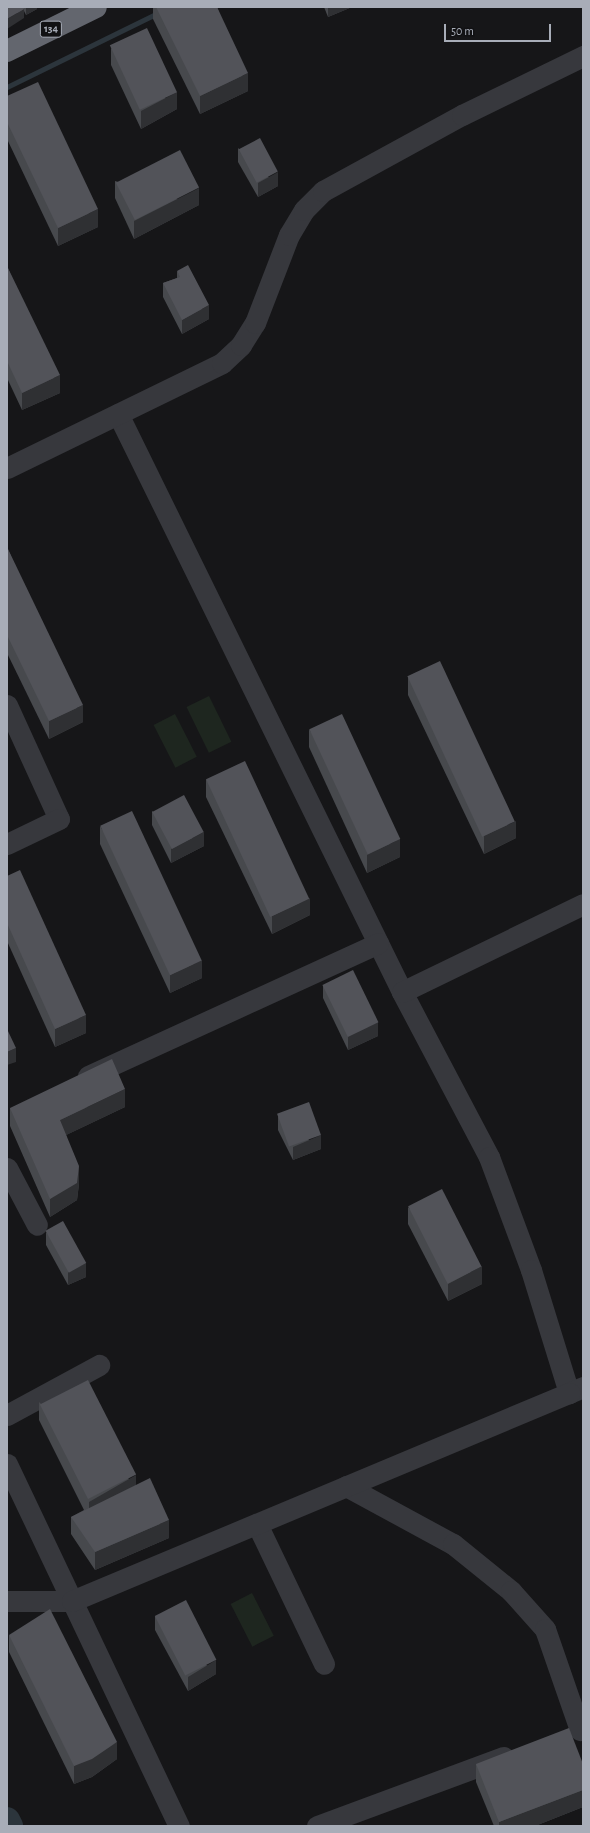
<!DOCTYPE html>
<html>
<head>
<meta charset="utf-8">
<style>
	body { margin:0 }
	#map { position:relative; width:590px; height:1833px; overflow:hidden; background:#161618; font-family:"Alegreya Sans",sans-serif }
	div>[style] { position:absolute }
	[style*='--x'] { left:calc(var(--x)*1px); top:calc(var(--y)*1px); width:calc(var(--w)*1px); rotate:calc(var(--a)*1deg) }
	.green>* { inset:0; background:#1e261f; transform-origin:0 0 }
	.stream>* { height:4.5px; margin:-2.25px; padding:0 2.25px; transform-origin:2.25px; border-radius:2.25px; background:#2c353c }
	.river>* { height:26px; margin:-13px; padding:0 13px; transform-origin:13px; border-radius:13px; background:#2c353c }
	.minor>* { height:21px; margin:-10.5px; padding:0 10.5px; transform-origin:10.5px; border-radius:10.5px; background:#37383d }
	.highway>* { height:22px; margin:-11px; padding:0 11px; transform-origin:11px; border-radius:11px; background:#63666e }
	.wall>* { inset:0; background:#47494d }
	.shaded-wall>* { inset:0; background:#2f3033 }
	.building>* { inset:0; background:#525359; transform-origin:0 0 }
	span { translate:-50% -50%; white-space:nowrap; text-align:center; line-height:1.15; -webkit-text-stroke:4px #111113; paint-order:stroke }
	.shield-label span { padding:1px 3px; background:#111113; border:1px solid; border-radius:3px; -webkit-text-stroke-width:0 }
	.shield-label { font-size:11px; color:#a8adb8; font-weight:700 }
	.frame { position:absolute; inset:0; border:8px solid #a8adb8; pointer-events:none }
	.scale { position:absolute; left:444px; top:24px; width:107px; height:18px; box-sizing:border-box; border:2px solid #a8adb8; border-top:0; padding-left:5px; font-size:12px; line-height:14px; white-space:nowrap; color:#a8adb8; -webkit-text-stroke:3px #111113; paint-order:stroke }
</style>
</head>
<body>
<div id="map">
	<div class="green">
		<div style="left:209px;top:696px;width:51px;height:25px;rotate:64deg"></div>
		<div style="left:175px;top:714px;width:48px;height:24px;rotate:63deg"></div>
		<div style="left:252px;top:1593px;width:48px;height:24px;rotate:63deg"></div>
	</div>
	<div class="stream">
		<div style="--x:7;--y:87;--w:168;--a:-26.1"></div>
	</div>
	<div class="river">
		<div style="--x:7;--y:1820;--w:7;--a:63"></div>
	</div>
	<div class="minor">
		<div style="--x:118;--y:414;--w:644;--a:63.83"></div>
		<div style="--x:402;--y:992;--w:187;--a:62.2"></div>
		<div style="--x:489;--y:1157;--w:121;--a:69.6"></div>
		<div style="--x:531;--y:1270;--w:129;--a:72.8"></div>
		<div style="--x:569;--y:1393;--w:15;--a:-23"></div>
		<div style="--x:7;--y:468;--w:239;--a:-26"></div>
		<div style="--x:222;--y:363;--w:26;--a:-43"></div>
		<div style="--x:241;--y:345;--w:26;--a:-58"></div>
		<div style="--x:255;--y:323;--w:94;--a:-68.9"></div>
		<div style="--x:289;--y:235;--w:29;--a:-59"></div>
		<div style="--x:304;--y:210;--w:27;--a:-45"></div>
		<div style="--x:323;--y:191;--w:158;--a:-28.7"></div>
		<div style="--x:462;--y:115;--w:135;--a:-26"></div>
		<div style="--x:7;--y:705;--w:125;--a:65.5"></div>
		<div style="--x:59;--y:819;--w:58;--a:154.3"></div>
		<div style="--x:402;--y:992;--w:201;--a:-25.9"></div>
		<div style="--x:88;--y:1076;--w:319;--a:-24.6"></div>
		<div style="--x:7;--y:1168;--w:64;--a:62.2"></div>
		<div style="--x:7;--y:1415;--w:105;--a:-28.5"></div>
		<div style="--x:7;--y:1464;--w:401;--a:64.6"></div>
		<div style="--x:346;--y:1486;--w:122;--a:28.5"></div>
		<div style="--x:453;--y:1544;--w:75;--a:39"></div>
		<div style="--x:511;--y:1591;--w:51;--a:48.2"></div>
		<div style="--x:545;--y:1629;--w:107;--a:70.9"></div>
		<div style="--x:257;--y:1524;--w:155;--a:64.4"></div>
		<div style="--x:7;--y:1601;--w:65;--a:0"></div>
		<div style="--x:72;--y:1601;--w:539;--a:-22.71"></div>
		<div style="--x:317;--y:1826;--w:199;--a:-20.3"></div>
	</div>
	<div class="highway">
		<div style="--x:7;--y:51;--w:99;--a:-26.3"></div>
	</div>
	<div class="wall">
		<div style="clip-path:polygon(7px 7px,37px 7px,37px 9px,26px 15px,24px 11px,24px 18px)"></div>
		<div style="clip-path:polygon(153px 7px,217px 7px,248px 91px,200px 114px,153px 19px)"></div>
		<div style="clip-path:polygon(324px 7px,352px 7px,328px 17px)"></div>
		<div style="clip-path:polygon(111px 48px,177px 109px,141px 129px,111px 65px)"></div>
		<div style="clip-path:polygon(7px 96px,98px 227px,58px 246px,7px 139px)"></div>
		<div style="clip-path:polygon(238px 148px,278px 186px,258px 197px,238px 162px)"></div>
		<div style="clip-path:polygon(115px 181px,199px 205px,134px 239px,115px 198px)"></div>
		<div style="clip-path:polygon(7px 266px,60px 393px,22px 410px,7px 378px)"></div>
		<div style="clip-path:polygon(177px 271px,209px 319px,182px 334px,163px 297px,163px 283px,177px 278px)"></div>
		<div style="clip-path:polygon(7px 547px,83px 722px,49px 739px,7px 653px)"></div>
		<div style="clip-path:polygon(408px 677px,516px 838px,484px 854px,408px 695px)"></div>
		<div style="clip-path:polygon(309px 729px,400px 857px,367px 873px,309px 747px)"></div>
		<div style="clip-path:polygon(206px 779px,310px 915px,272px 934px,206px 797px)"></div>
		<div style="clip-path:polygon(152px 811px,204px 846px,171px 863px,152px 825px)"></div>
		<div style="clip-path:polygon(100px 826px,202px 978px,170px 993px,100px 844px)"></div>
		<div style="clip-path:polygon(7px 876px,86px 1033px,55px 1047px,7px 941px)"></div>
		<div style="clip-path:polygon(323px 985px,378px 1036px,348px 1050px,323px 998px)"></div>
		<div style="clip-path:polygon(125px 1107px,66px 1135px,79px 1184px,77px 1200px,50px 1217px,10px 1126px,10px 1108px)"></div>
		<div style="clip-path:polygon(278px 1116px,321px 1149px,293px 1160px,278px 1130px)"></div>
		<div style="clip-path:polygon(408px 1207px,482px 1284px,448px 1301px,408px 1224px)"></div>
		<div style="clip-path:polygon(46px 1232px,86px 1277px,68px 1285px,46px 1245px)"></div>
		<div style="clip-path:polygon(39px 1402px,136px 1485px,169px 1538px,95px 1570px,71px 1534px,71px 1517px,84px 1510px,39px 1420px)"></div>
		<div style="clip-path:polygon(155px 1616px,216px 1674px,188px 1691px,155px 1630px)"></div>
		<div style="clip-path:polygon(9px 1635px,117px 1759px,92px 1777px,74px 1784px,9px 1652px)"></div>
		<div style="clip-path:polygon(476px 1764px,583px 1764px,583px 1807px,535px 1826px,494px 1826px,476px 1782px)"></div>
	</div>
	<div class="shaded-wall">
		<div style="clip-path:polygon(26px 7px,37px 7px,37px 9px,26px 15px)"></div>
		<div style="clip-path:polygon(328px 7px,352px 7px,328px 17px)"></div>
		<div style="clip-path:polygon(24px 9px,24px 18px,7px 29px,7px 19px)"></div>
		<div style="clip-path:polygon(248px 73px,248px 91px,200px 114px,200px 96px)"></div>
		<div style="clip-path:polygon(177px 92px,177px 109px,141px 129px,141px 111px)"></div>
		<div style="clip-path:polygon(278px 172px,278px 186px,258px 197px,258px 183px)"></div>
		<div style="clip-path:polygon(199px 188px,199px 205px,134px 239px,134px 221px)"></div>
		<div style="clip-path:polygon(98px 209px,98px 227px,58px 246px,58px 228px)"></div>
		<div style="clip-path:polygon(209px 305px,209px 319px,182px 334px,182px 320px)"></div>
		<div style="clip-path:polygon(60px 375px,60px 393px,22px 410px,22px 393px)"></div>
		<div style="clip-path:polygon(83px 705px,83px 722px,49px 739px,49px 721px)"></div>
		<div style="clip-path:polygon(516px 821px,516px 838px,484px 854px,484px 836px)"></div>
		<div style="clip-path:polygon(204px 832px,204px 846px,171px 863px,171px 849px)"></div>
		<div style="clip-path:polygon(400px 839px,400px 857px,367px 873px,367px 855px)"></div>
		<div style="clip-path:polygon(310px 898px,310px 915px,272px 934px,272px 916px)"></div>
		<div style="clip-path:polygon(202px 960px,202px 978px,170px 993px,170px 975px)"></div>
		<div style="clip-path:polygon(86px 1015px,86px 1033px,55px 1047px,55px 1029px)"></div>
		<div style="clip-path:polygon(378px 1022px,378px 1036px,348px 1050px,348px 1036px)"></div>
		<div style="clip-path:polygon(16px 1048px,16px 1062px,7px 1065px,7px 1052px)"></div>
		<div style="clip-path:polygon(125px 1089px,125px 1107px,60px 1138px,60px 1120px)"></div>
		<div style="clip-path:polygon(321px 1135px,321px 1149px,293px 1160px,293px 1147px)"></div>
		<div style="clip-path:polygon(79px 1166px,79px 1184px,77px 1200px,50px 1217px,50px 1199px)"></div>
		<div style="clip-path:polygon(86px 1263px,86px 1277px,68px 1285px,68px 1272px)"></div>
		<div style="clip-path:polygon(482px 1266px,482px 1284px,448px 1301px,448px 1284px)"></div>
		<div style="clip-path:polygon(136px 1475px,136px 1493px,89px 1519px,89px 1502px)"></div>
		<div style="clip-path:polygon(169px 1520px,169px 1538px,95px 1570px,95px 1552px)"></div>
		<div style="clip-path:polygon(216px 1660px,216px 1674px,188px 1691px,188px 1677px)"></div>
		<div style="clip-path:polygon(117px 1742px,117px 1759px,92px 1777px,74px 1784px,74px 1766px)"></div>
		<div style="clip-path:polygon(583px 1790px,583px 1807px,535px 1826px,499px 1826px,499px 1822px)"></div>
	</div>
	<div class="building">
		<div style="clip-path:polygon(7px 7px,23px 7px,24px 9px,7px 19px)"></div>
		<div style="clip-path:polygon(156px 7px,217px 7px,248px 73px,200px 96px)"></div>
		<div style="left:147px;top:28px;width:71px;height:41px;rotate:65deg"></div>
		<div style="clip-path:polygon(38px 82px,98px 209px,58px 228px,7px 122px,7px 96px)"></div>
		<div style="left:260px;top:138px;width:38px;height:24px;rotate:62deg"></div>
		<div style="left:180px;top:150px;width:42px;height:72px;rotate:63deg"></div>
		<div style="clip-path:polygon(188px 265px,209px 305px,182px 320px,163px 283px,180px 277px,177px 271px)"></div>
		<div style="clip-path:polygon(7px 266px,60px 375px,22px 393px,7px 361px)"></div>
		<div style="clip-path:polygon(7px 547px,83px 705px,49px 721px,7px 635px)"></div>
		<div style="left:440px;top:661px;width:177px;height:36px;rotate:65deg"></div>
		<div style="left:342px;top:714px;width:138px;height:36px;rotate:65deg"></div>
		<div style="left:245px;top:761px;width:152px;height:43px;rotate:65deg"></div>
		<div style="left:184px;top:795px;width:42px;height:36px;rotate:62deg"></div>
		<div style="left:132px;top:811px;width:165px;height:35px;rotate:65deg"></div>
		<div style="clip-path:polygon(20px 870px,86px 1015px,55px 1029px,7px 923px,7px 876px)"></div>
		<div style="left:353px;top:970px;width:58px;height:34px;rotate:64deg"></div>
		<div style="clip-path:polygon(7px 1029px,16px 1048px,7px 1052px)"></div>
		<div style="clip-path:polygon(112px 1059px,125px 1089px,60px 1120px,79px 1166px,77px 1183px,50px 1199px,10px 1108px)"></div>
		<div style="left:309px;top:1102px;width:35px;height:34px;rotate:70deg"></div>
		<div style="left:442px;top:1189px;width:87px;height:38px;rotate:63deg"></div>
		<div style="left:63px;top:1221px;width:48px;height:20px;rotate:61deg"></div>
		<div style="left:88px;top:1380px;width:106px;height:54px;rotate:63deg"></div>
		<div style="clip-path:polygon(150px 1478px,169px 1520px,95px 1552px,71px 1517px)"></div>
		<div style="left:186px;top:1600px;width:67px;height:35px;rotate:63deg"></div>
		<div style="clip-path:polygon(50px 1609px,117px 1742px,92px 1759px,74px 1766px,9px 1635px)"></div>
		<div style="clip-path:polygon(569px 1728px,583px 1764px,583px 1790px,499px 1822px,476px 1764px)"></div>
	</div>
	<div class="shield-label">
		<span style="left:51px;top:29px">134</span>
	</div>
	<div class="frame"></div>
	<div class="scale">50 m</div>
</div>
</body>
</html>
